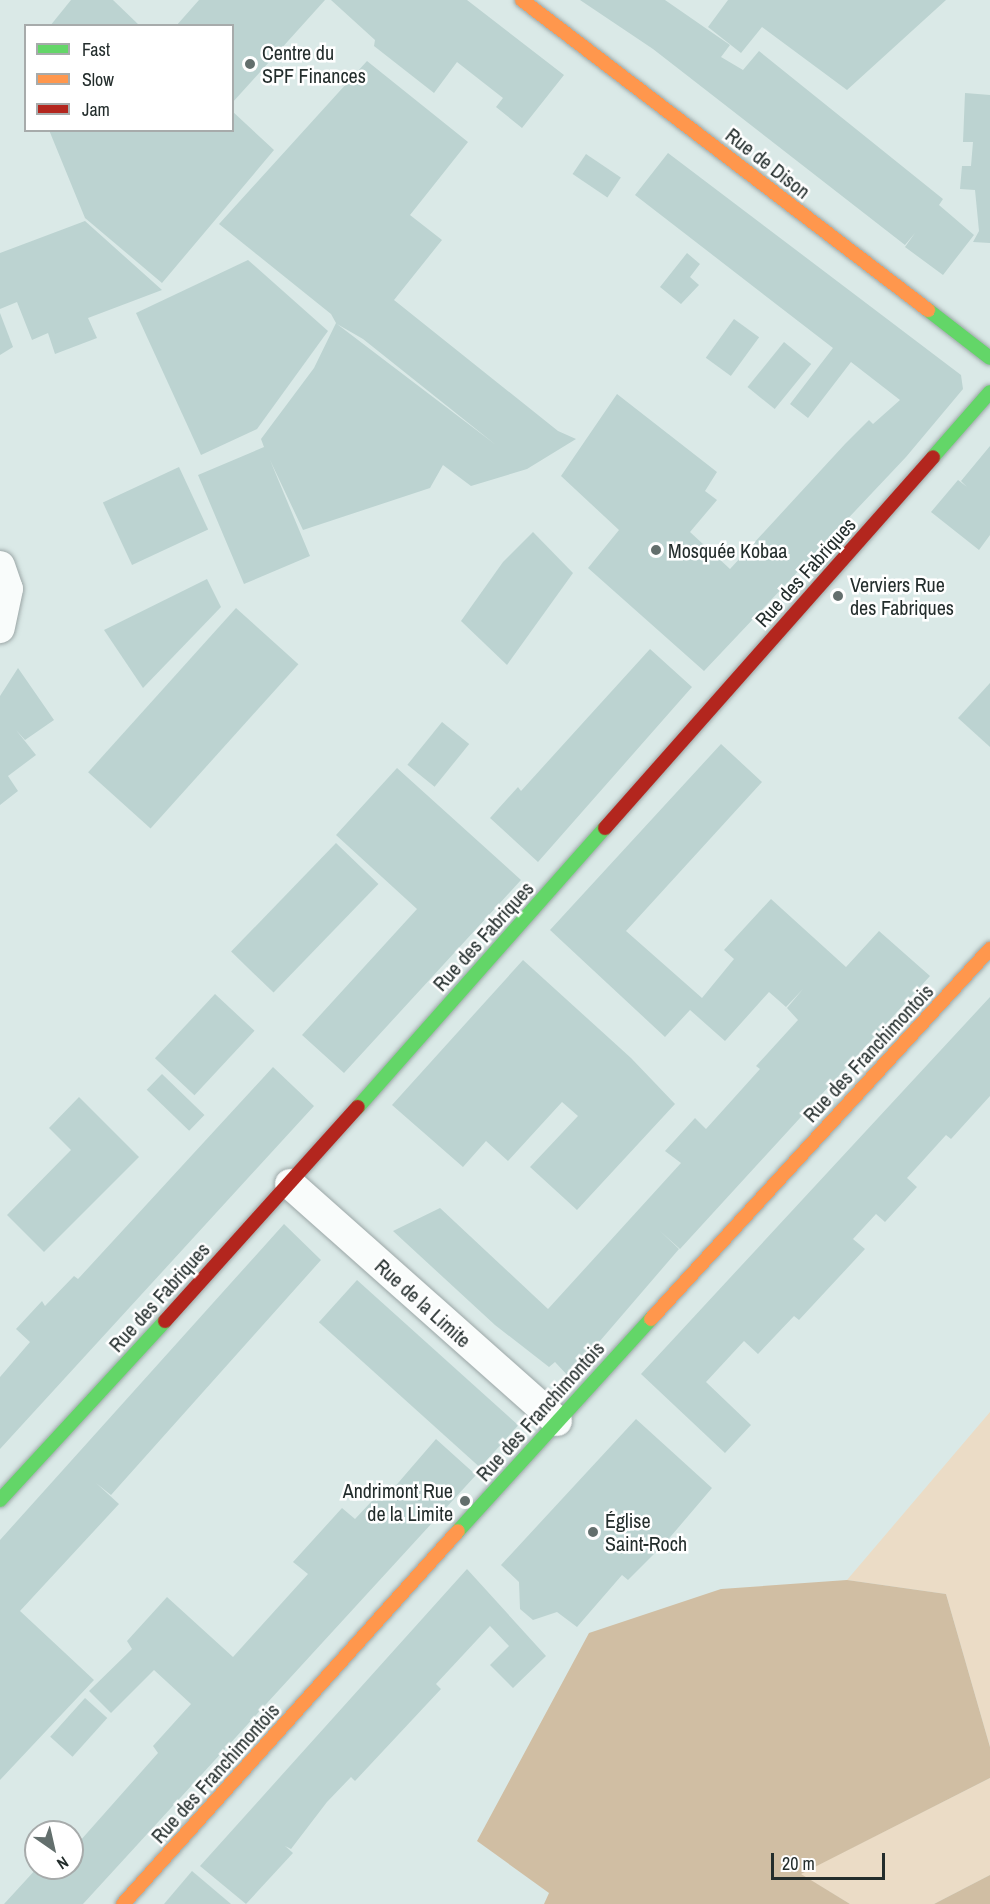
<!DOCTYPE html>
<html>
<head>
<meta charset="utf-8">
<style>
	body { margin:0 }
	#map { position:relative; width:990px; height:1904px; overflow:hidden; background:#dae9e7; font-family:"Archivo Narrow",sans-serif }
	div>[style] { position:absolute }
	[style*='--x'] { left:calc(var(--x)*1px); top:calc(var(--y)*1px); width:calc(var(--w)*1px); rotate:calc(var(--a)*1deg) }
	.green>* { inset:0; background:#ebdcc6 }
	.forest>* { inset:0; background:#d0bea3 }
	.building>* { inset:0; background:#bcd3d1; transform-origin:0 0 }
	.roads { filter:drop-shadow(0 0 2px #9ba6a6) drop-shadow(0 0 2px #9ba6a6) }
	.street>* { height:30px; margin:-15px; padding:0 15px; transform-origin:15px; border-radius:15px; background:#f9fcfb }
	.fast>* { height:14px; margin:-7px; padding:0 7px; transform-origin:7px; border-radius:7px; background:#63d668 }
	.slow>* { height:14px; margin:-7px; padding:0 7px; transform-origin:7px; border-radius:7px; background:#ff974d }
	.jam>* { height:14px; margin:-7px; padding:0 7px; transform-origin:7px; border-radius:7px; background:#b3261e }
	.dots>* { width:16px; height:16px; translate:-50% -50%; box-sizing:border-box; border:3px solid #fff; border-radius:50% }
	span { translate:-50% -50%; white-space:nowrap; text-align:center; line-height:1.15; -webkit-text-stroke:5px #fff; paint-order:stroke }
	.poi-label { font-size:20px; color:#232d2c }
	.left { translate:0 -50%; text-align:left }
	.right { translate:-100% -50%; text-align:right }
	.street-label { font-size:20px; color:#232d2c }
	.legend { position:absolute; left:24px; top:24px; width:210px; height:108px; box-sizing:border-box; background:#fff; border:2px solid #a7abab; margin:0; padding:8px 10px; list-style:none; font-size:18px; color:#232d2c }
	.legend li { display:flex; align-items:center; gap:12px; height:30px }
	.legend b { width:30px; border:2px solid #a7abab }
	.north { position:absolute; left:24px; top:1820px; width:60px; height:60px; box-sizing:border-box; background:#fff; border:2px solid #a7abab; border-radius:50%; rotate:146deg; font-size:16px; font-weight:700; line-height:24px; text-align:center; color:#232d2c }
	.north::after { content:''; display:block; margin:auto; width:21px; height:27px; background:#636f6d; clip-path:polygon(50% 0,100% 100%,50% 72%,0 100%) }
	.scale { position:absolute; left:771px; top:1853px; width:114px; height:27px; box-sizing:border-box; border:3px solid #232d2c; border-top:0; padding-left:8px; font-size:18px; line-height:21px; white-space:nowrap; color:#232d2c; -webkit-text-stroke:4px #fff; paint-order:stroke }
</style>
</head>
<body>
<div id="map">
	<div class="green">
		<div style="clip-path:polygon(990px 1412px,990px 1747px,946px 1594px,847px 1580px)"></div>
		<div style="clip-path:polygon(990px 1778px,990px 1875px,934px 1904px,850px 1904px,800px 1874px)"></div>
	</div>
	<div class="forest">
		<div style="clip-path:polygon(847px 1580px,946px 1594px,990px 1747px,990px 1778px,801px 1874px,850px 1904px,544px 1904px,549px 1893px,477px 1841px,589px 1633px,721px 1589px)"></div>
		<div style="clip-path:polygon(990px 1875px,990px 1904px,934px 1904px)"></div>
	</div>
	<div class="building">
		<div style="clip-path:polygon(71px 0,113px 0,140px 26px,50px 26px)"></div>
		<div style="clip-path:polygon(199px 0,325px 0,232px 103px,232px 26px,176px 26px)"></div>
		<div style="clip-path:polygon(331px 0,467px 0,564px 75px,522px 128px,496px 107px,503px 98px,457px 62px,434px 93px,374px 46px,375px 40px)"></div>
		<div style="clip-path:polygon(580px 0,665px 0,730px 45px,721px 57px,743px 70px,759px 51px,943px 199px,939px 205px,974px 235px,943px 275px,905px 247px,915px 233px,905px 245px,653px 49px)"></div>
		<div style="clip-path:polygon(728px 0,946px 0,847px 90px,762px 27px,741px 53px,708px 27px)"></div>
		<div style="clip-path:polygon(evenodd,367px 61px,468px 142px,410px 215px,442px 240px,394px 300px,558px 431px,576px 439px,527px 469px,471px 486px,443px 465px,430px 488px,303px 530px,270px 460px,310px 556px,244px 584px,198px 475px,264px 447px,261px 439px,314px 368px,336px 323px,331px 314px,219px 224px,367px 61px,337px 324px,363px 339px,496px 445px,337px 324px)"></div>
		<div style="clip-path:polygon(965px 93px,990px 95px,990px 243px,973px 242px,979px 231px,975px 190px,960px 189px,962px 166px,971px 166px,973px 142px,963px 142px)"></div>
		<div style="clip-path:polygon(232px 111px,274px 150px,162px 283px,85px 218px,49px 130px,232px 130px)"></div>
		<div style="clip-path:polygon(668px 153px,961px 375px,963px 389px,906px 457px,704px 671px,588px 568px,619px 530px,561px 476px,617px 394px,717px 472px,705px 491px,717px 500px,690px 532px,730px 569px,845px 444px,869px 420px,873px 424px,900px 400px,851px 362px,808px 418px,790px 404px,833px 348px,635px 195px)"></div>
		<div style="left:586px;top:154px;width:42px;height:24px;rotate:34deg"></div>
		<div style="clip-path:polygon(85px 221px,162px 290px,88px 318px,97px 338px,55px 354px,48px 333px,32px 340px,17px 302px,0 309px,0 253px)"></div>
		<div style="clip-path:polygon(687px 253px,700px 264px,690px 277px,699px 285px,681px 304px,660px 287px)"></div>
		<div style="clip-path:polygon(248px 260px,328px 331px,257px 429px,201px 455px,136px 313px)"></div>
		<div style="clip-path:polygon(0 313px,13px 347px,0 355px)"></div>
		<div style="left:734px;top:319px;width:31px;height:48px;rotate:36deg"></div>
		<div style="left:784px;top:342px;width:35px;height:58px;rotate:39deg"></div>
		<div style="clip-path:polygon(990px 446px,990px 535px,979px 550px,931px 512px,958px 480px,967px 487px,961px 481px)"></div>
		<div style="left:179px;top:467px;width:69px;height:84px;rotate:65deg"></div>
		<div style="clip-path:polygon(533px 532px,573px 573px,507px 665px,461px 621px,503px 562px)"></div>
		<div style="clip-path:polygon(207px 579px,221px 607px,143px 688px,104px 630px)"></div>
		<div style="left:236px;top:608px;width:84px;height:221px;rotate:42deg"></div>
		<div style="clip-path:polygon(650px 649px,692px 687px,538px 862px,490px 818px,518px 787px,521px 791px)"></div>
		<div style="clip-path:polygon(18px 668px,54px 720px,25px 740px,16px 730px,36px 755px,8px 776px,18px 791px,0 805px,0 696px)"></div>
		<div style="clip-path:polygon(990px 683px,990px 747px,958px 718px)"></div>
		<div style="left:442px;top:722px;width:35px;height:55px;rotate:39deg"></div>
		<div style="clip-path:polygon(721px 744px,762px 782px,626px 931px,702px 998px,734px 959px,724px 950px,771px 899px,846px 967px,879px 931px,930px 976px,680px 1249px,660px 1231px,679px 1249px,569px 1377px,555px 1362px,549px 1367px,495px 1325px,393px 1231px,440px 1208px,548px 1309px,681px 1163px,665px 1151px,695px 1118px,706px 1129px,760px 1069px,756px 1066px,798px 1020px,787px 1008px,803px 989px,786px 1007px,769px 992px,725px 1041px,690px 1010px,665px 1037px,550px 930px)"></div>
		<div style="clip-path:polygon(397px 768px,521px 880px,344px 1073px,302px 1035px,417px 909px,336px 835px)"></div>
		<div style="left:336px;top:843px;width:59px;height:151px;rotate:44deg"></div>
		<div style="clip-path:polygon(523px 960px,631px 1058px,675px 1104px,577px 1210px,530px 1167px,578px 1116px,562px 1102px,508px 1161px,486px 1141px,463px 1167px,392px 1105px)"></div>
		<div style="left:215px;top:994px;width:54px;height:88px;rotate:43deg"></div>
		<div style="clip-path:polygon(990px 997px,990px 1096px,951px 1139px,946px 1135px,907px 1178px,917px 1187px,885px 1222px,876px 1214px,853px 1239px,865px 1249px,799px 1320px,794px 1316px,758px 1354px,744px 1341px,706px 1382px,751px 1425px,725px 1453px,641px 1374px)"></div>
		<div style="clip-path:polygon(273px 1067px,314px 1106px,0 1449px,0 1377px,30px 1342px,16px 1329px,42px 1301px,45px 1306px,74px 1276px,78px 1279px)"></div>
		<div style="left:162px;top:1074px;width:59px;height:22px;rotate:44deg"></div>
		<div style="clip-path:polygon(79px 1097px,139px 1157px,44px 1252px,7px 1215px,71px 1150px,49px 1128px)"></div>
		<div style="clip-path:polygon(284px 1224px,321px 1260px,111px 1495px,96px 1483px,119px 1504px,20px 1611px,94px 1680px,0 1780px,0 1540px)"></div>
		<div style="left:357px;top:1280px;width:217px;height:57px;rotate:42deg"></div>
		<div style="clip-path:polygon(636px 1419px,712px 1488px,666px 1542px,628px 1580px,622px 1575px,577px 1627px,557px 1612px,533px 1620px,520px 1609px,519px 1582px,501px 1565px)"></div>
		<div style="clip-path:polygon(436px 1439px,476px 1475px,83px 1904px,4px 1904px,37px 1868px,72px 1868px,72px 1850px,158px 1753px,153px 1746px,191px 1704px,154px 1670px,111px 1713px,89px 1691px,132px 1649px,127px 1641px,167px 1597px,233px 1657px,308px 1574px,293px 1562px,342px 1508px,355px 1519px,387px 1485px,392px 1490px)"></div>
		<div style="clip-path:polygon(467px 1569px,546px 1656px,513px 1688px,490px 1665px,509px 1646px,490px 1626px,436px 1684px,441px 1689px,355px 1781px,351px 1777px,327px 1802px,291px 1849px,285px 1846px,293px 1853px,246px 1904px,200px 1866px)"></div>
		<div style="left:85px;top:1698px;width:30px;height:52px;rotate:42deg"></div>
		<div style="clip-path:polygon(192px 1871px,231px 1904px,164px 1904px)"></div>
	</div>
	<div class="roads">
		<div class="street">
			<div style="--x:0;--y:566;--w:24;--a:71"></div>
			<div style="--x:8;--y:589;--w:40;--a:102"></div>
			<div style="--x:290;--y:1184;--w:357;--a:41.6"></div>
		</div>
		<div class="fast">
			<div style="--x:928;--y:310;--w:78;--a:37.7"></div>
			<div style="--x:933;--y:457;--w:86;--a:-48.8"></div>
			<div style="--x:358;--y:1107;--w:373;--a:-48.5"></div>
			<div style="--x:0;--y:1500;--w:243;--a:-47.3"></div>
			<div style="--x:458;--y:1531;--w:287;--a:-47.7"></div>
		</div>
		<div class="slow">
			<div style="--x:522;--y:0;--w:511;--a:37.36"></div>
			<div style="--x:651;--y:1319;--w:502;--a:-47.5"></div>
			<div style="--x:123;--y:1904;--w:501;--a:-48.07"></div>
		</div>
		<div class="jam">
			<div style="--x:605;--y:828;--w:495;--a:-48.5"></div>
			<div style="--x:165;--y:1321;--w:288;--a:-48"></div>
		</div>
	</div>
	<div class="dots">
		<div style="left:250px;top:64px;background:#636f6d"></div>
		<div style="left:656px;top:550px;background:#636f6d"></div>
		<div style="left:838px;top:596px;background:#636f6d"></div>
		<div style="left:465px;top:1501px;background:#636f6d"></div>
		<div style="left:593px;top:1532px;background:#636f6d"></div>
	</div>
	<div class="poi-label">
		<span class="left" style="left:262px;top:64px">Centre du<br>SPF Finances</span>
		<span class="left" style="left:668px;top:550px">Mosquée Kobaa</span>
		<span class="left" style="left:850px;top:596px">Verviers Rue<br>des Fabriques</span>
		<span class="right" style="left:453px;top:1502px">Andrimont Rue<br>de la Limite</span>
		<span class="left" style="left:605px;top:1532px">Église<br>Saint-Roch</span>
	</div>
	<div class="street-label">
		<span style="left:768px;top:163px;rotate:38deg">Rue de Dison</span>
		<span style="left:805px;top:572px;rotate:-48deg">Rue des Fabriques</span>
		<span style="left:483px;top:936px;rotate:-48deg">Rue des Fabriques</span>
		<span style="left:868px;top:1053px;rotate:-47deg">Rue des Franchimontois</span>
		<span style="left:159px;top:1297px;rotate:-48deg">Rue des Fabriques</span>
		<span style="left:423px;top:1303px;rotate:42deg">Rue de la Limite</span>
		<span style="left:540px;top:1411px;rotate:-48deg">Rue des Franchimontois</span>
		<span style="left:215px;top:1773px;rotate:-48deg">Rue des Franchimontois</span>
	</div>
	<ul class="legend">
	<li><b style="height:8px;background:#63d668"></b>Fast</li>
	<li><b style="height:8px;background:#ff974d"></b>Slow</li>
	<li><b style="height:8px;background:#b3261e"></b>Jam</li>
	</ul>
	<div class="north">N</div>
	<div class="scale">20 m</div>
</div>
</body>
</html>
